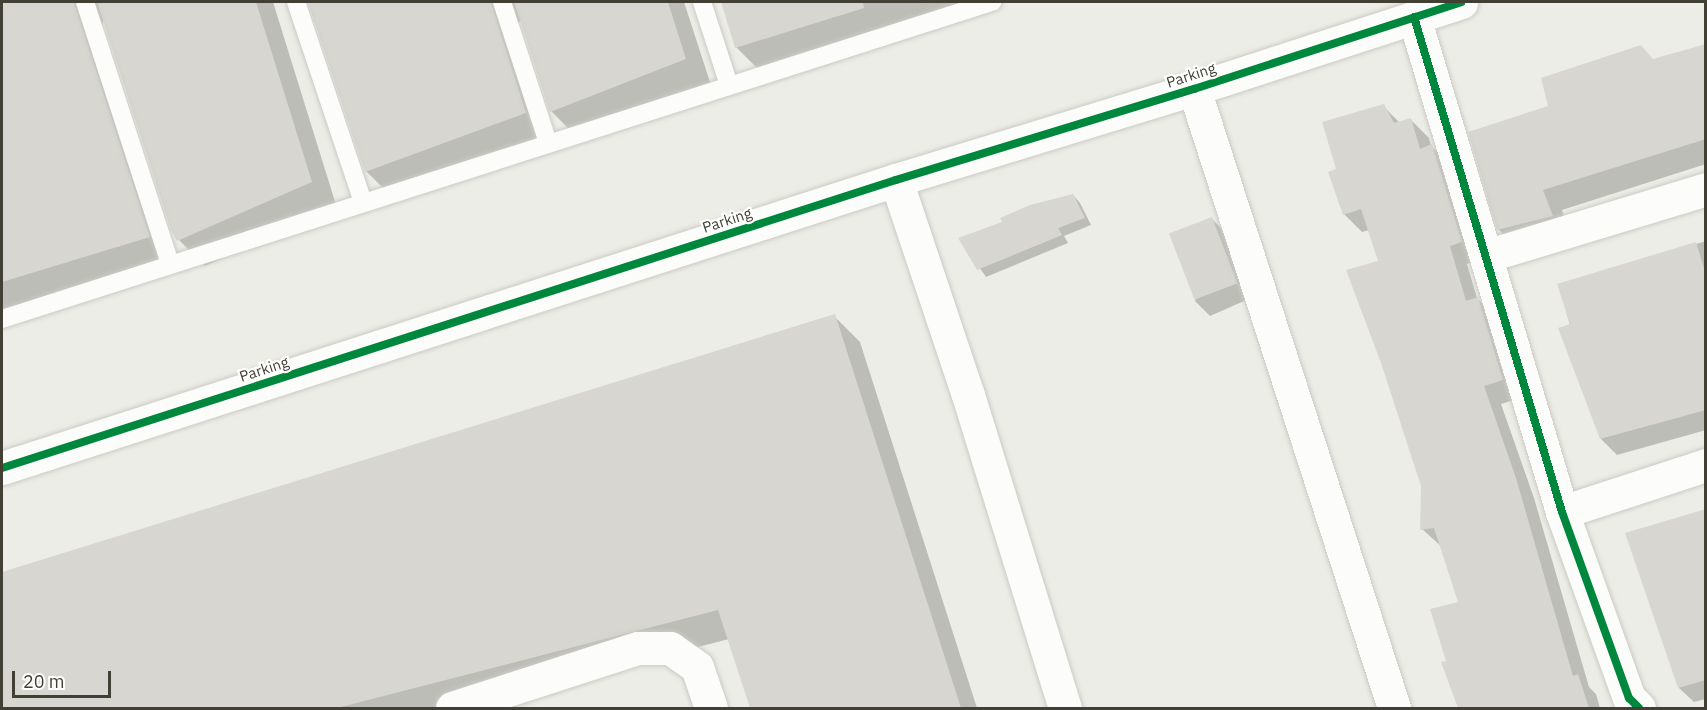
<!DOCTYPE html>
<html>
<head>
<meta charset="utf-8">
<style>
	body { margin:0 }
	#map { position:relative; width:1707px; height:710px; overflow:hidden; background:#edede7; font-family:"IBM Plex Sans",sans-serif }
	div>[style] { position:absolute }
	[style*='--x'] { left:calc(var(--x)*1px); top:calc(var(--y)*1px); width:calc(var(--w)*1px); rotate:calc(var(--a)*1deg) }
	.shadow>* { inset:0; background:#0003 }
	.building>* { inset:0; background:#d7d6d0; transform-origin:0 0 }
	.roads { filter:drop-shadow(0 0 2px #cbcac5) drop-shadow(0 0 2px #cbcac5) }
	.service>* { height:18px; margin:-9px; padding:0 9px; transform-origin:9px; border-radius:9px; background:#fcfcfb }
	.minor>* { height:33px; margin:-16.5px; padding:0 16.5px; transform-origin:16.5px; border-radius:16.5px; background:#fcfcfb }
	.cycleway>* { height:8px; margin:-4px; padding:0 4px; transform-origin:4px; border-radius:4px; background:#00873e }
	span { translate:-50% -50%; white-space:nowrap; text-align:center; line-height:1.15; -webkit-text-stroke:4.5px #fff; paint-order:stroke }
	.street-label { font-size:15px; color:#423f35 }
	.frame { position:absolute; inset:0; border:3px solid #423f35; pointer-events:none }
	.scale { position:absolute; left:12px; top:671px; width:99px; height:27px; box-sizing:border-box; border:3px solid #423f35; border-top:0; padding-left:8px; font-size:18px; line-height:21px; white-space:nowrap; color:#423f35; -webkit-text-stroke:4px #fff; paint-order:stroke }
</style>
</head>
<body>
<div id="map">
	<div class="shadow">
		<div style="clip-path:polygon(2px 2px,273px 2px,337px 208px,205px 266px,179px 240px,104px 19px,100px 32px,175px 263px,8px 314px,2px 308px)"></div>
		<div style="clip-path:polygon(308px 2px,684px 2px,711px 85px,577px 137px,551px 111px,521px 20px,517px 25px,551px 139px,392px 197px,366px 171px)"></div>
		<div style="clip-path:polygon(722px 2px,993px 2px,762px 73px,736px 47px)"></div>
		<div style="clip-path:polygon(1706px 46px,1706px 164px,1562px 210px,1571px 236px,1518px 249px,1499px 230px,1549px 107px,1654px 60px)"></div>
		<div style="clip-path:polygon(1383px 106px,1400px 123px,1411px 120px,1429px 138px,1431px 146px,1450px 164px,1479px 260px,1467px 264px,1477px 298px,1496px 317px,1520px 398px,1501px 404px,1534px 498px,1589px 687px,1596px 694px,1600px 708px,1462px 708px,1458px 705px,1448px 662px,1460px 603px,1442px 547px,1422px 529px,1422px 486px,1380px 262px,1369px 230px,1362px 232px,1344px 214px,1338px 170px)"></div>
		<div style="clip-path:polygon(1073px 195px,1080px 203px,1091px 225px,1064px 236px,1068px 243px,986px 277px,960px 239px)"></div>
		<div style="clip-path:polygon(1212px 219px,1227px 234px,1251px 298px,1210px 316px,1195px 301px)"></div>
		<div style="clip-path:polygon(1706px 241px,1706px 430px,1617px 455px,1601px 439px,1559px 285px)"></div>
		<div style="clip-path:polygon(834px 316px,860px 342px,977px 708px,751px 708px,729px 639px,461px 708px,2px 708px,2px 573px)"></div>
		<div style="clip-path:polygon(1706px 512px,1706px 699px,1694px 702px,1679px 688px,1627px 534px)"></div>
	</div>
	<div class="building">
		<div style="clip-path:polygon(2px 2px,74px 2px,150px 237px,2px 282px)"></div>
		<div style="clip-path:polygon(97px 2px,256px 2px,312px 182px,177px 241px,171px 230px)"></div>
		<div style="clip-path:polygon(308px 2px,491px 2px,526px 113px,365px 172px)"></div>
		<div style="clip-path:polygon(514px 2px,668px 2px,686px 59px,550px 112px)"></div>
		<div style="clip-path:polygon(721px 2px,863px 2px,864px 8px,735px 48px)"></div>
		<div style="clip-path:polygon(1706px 44px,1706px 139px,1543px 190px,1553px 216px,1497px 230px,1468px 132px,1548px 106px,1541px 78px,1641px 45px,1653px 59px)"></div>
		<div style="clip-path:polygon(1384px 104px,1394px 123px,1411px 118px,1420px 149px,1432px 144px,1462px 242px,1450px 246px,1466px 301px,1478px 297px,1503px 380px,1484px 386px,1516px 478px,1573px 676px,1578px 674px,1589px 708px,1458px 708px,1441px 662px,1446px 661px,1430px 609px,1458px 602px,1434px 528px,1420px 530px,1421px 486px,1381px 363px,1346px 270px,1378px 261px,1361px 209px,1343px 215px,1328px 172px,1336px 169px,1322px 122px)"></div>
		<div style="clip-path:polygon(1073px 194px,1085px 218px,1058px 228px,1062px 235px,977px 270px,958px 238px,1002px 222px,1000px 218px,1030px 205px)"></div>
		<div style="left:1212px;top:217px;width:71px;height:46px;rotate:69deg"></div>
		<div style="clip-path:polygon(1696px 242px,1706px 275px,1706px 410px,1600px 439px,1558px 328px,1570px 324px,1557px 284px)"></div>
		<div style="clip-path:polygon(835px 314px,961px 708px,750px 708px,718px 610px,337px 708px,2px 708px,2px 572px)"></div>
		<div style="clip-path:polygon(1706px 509px,1706px 680px,1678px 688px,1625px 533px)"></div>
	</div>
	<div class="roads">
		<div class="service">
			<div style="--x:85;--y:2;--w:274;--a:72"></div>
			<div style="--x:296;--y:2;--w:211;--a:71.5"></div>
			<div style="--x:502;--y:2;--w:148;--a:71.9"></div>
			<div style="--x:702;--y:2;--w:87;--a:72"></div>
			<div style="--x:2;--y:319;--w:1040;--a:-17.76"></div>
		</div>
		<div class="minor">
			<div style="--x:1414;--y:17;--w:517;--a:73.35"></div>
			<div style="--x:1562;--y:512;--w:198;--a:70.2"></div>
			<div style="--x:1629;--y:698;--w:14;--a:45"></div>
			<div style="--x:1194;--y:89;--w:651;--a:72.09"></div>
			<div style="--x:896;--y:180;--w:227;--a:71.5"></div>
			<div style="--x:968;--y:395;--w:328;--a:72.8"></div>
			<div style="--x:1486;--y:256;--w:230;--a:-16.9"></div>
			<div style="--x:2;--y:468;--w:939;--a:-17.86"></div>
			<div style="--x:896;--y:180;--w:312;--a:-17"></div>
			<div style="--x:1194;--y:89;--w:281;--a:-18"></div>
			<div style="--x:1562;--y:512;--w:151;--a:-18.1"></div>
			<div style="--x:452;--y:708;--w:195;--a:-17.9"></div>
			<div style="--x:638;--y:648;--w:32;--a:0"></div>
			<div style="--x:670;--y:648;--w:33;--a:35"></div>
			<div style="--x:697;--y:667;--w:43;--a:71.1"></div>
		</div>
	</div>
	<div class="cycleway">
		<div style="--x:1414;--y:17;--w:517;--a:73.35"></div>
		<div style="--x:1562;--y:512;--w:198;--a:70.2"></div>
		<div style="--x:1629;--y:698;--w:14;--a:45"></div>
		<div style="--x:2;--y:468;--w:939;--a:-17.86"></div>
		<div style="--x:896;--y:180;--w:312;--a:-17"></div>
		<div style="--x:1194;--y:89;--w:281;--a:-18"></div>
	</div>
	<div class="street-label">
		<span style="left:1191px;top:75px;rotate:-18deg">Parking</span>
		<span style="left:727px;top:220px;rotate:-18deg">Parking</span>
		<span style="left:264px;top:369px;rotate:-18deg">Parking</span>
	</div>
	<div class="frame"></div>
	<div class="scale">20 m</div>
</div>
</body>
</html>
